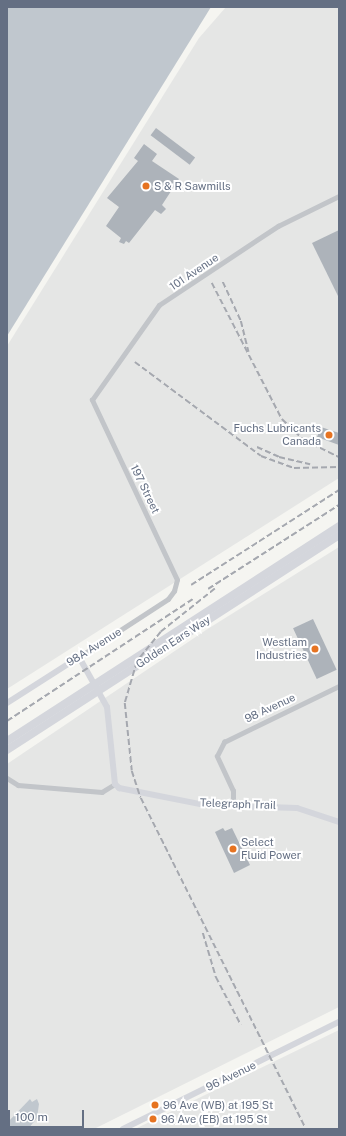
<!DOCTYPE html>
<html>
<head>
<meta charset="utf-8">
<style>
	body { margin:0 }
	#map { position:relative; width:346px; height:1136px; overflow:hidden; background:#f5f5f1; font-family:"Public Sans",sans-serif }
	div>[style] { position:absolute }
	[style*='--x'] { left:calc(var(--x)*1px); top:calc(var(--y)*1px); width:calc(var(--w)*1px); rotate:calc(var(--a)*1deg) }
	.built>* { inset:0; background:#e5e6e5 }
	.water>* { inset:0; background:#c0c7ce }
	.building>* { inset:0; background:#adb3ba; transform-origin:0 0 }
	.street>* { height:4.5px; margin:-2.25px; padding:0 2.25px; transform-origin:2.25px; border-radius:2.25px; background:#c2c5c9 }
	.secondary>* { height:6px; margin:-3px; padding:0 3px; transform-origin:3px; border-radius:3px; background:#d4d6dc }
	.highway>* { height:8px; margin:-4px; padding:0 4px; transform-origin:4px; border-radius:4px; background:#d4d6dc }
	.rail>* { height:1.5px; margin-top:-0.75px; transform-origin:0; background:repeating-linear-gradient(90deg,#a5a8af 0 6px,transparent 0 9px) }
	.dots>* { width:11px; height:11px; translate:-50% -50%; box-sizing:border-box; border:2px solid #fff; border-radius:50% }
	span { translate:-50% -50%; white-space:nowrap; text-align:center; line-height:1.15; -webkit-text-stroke:4px #fff; paint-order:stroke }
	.poi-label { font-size:11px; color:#646f83 }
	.left { translate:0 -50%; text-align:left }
	.right { translate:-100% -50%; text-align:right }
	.street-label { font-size:11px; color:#646f83 }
	.frame { position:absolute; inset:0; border:8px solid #646f83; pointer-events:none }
	.scale { position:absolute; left:8px; top:1110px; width:76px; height:18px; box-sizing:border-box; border:2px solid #646f83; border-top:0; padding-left:5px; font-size:12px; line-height:14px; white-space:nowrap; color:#646f83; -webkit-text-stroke:3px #fff; paint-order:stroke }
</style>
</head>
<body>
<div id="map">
	<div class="built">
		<div style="clip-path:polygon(226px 7px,339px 7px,339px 478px,7px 689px,7px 346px,199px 38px)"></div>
		<div style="clip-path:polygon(339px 547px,339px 1007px,94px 1129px,7px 1129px,7px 764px,206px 630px)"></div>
		<div style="clip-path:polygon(339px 1030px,339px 1129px,135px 1129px)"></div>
	</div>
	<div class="water">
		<div style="clip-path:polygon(7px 7px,211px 7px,7px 336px)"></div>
		<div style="clip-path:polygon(30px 1099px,32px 1102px,37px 1099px,39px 1104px,37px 1118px,28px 1129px,7px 1129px,7px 1123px)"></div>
	</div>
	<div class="building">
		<div style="left:156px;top:128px;width:49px;height:9px;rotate:37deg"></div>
		<div style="clip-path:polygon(144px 144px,157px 154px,152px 161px,179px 179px,162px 205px,166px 209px,161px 214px,155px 210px,129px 243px,126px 241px,124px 244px,119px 242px,121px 238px,106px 226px,119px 207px,107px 198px,138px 161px,134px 158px)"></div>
		<div style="clip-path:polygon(339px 230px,339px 298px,312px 243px)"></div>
		<div style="clip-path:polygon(321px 427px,339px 433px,339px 445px,317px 437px)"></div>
		<div style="left:313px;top:619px;width:56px;height:22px;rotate:65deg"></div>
		<div style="clip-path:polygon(223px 828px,225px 831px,232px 828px,250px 865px,234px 873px,215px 832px)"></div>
	</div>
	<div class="street">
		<div style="--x:79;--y:657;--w:106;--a:-33.1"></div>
		<div style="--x:168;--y:599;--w:10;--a:-53"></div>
		<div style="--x:174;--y:591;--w:11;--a:-75"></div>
		<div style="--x:177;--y:580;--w:199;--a:-115.3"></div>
		<div style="--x:92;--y:400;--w:116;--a:-54.8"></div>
		<div style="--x:159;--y:305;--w:143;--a:-33.6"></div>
		<div style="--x:278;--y:226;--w:68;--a:-26.2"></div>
		<div style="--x:7;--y:778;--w:13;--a:32"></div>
		<div style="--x:18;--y:785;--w:84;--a:4.8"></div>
		<div style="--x:102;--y:792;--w:15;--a:-32"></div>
		<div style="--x:233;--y:805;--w:14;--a:-90"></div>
		<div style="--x:233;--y:791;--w:38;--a:-115"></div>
		<div style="--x:217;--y:756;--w:16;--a:-63"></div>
		<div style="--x:224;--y:742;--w:128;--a:-26"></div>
	</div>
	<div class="secondary">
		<div style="--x:7;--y:703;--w:85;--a:-32.6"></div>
		<div style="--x:79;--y:657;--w:57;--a:60.8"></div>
		<div style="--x:107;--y:707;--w:77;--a:84.1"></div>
		<div style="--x:115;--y:784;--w:6;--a:45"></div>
		<div style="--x:119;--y:788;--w:88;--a:11.2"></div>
		<div style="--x:205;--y:805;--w:92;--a:1.9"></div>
		<div style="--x:297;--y:808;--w:44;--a:18.4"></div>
		<div style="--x:123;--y:1129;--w:241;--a:-26.4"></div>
	</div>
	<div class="highway">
		<div style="--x:7;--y:741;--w:396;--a:-32.9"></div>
		<div style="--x:7;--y:750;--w:396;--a:-32.9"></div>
	</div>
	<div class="rail">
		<div style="--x:223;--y:282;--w:43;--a:65.2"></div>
		<div style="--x:241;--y:321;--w:32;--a:76"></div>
		<div style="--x:212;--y:283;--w:153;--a:62.8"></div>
		<div style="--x:282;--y:419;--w:30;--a:44"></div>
		<div style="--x:304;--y:440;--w:39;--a:26"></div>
		<div style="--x:135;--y:362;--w:157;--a:36.7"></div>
		<div style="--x:261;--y:456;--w:35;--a:20"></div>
		<div style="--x:294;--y:468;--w:45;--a:-1.3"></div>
		<div style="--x:257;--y:447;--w:24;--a:24"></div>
		<div style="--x:279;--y:457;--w:32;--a:13"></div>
		<div style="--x:191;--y:585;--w:176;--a:-32.7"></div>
		<div style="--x:208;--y:589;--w:156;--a:-32.7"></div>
		<div style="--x:215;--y:589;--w:69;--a:141.5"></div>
		<div style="--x:161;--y:632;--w:38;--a:129"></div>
		<div style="--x:137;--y:662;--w:43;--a:106.3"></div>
		<div style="--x:125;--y:703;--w:68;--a:84.1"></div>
		<div style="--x:132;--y:771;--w:28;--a:72"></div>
		<div style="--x:141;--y:798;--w:370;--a:63.5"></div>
		<div style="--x:7;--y:721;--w:222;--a:-33.3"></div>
		<div style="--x:203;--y:933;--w:46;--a:73.5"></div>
		<div style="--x:216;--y:977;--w:54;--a:62.5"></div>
	</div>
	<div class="dots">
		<div style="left:146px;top:186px;background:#e67321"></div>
		<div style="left:329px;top:435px;background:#e67321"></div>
		<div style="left:315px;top:649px;background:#e67321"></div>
		<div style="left:233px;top:849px;background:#e67321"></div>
		<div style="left:155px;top:1105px;background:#e67321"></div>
		<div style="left:153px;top:1119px;background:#e67321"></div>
	</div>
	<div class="poi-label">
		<span class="left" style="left:154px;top:186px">S &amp; R Sawmills</span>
		<span class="right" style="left:321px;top:435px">Fuchs Lubricants<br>Canada</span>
		<span class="right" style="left:307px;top:649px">Westlam<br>Industries</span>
		<span class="left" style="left:241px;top:849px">Select<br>Fluid Power</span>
		<span class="left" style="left:163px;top:1105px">96 Ave (WB) at 195 St</span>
		<span class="left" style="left:161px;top:1119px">96 Ave (EB) at 195 St</span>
	</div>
	<div class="street-label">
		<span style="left:194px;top:272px;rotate:-34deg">101 Avenue</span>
		<span style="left:145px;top:489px;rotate:64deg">197 Street</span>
		<span style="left:173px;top:642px;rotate:-33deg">Golden Ears Way</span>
		<span style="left:94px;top:647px;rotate:-32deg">98A Avenue</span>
		<span style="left:270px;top:708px;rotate:-25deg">98 Avenue</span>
		<span style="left:238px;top:804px;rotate:2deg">Telegraph Trail</span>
		<span style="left:231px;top:1076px;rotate:-26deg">96 Avenue</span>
	</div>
	<div class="frame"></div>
	<div class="scale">100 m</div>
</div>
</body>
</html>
